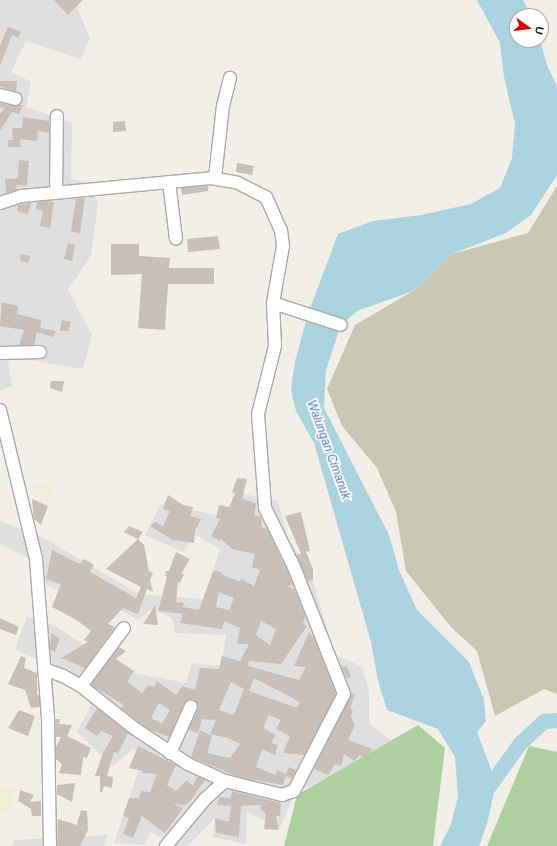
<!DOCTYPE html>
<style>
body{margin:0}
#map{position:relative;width:557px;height:846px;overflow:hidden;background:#f2efe9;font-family:Arial,sans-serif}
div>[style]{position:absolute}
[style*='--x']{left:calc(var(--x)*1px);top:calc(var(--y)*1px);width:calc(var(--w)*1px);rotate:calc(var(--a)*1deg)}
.residential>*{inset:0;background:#e0dfdf}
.construction>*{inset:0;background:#c7c7b4}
.farmland>*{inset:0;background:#eef0d5}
.forest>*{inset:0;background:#add19e}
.water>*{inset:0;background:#aad3df}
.river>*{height:15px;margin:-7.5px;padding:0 7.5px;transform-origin:7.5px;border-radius:7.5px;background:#aad3df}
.building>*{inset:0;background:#c7bfb8}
.roads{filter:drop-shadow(1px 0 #a9a9a9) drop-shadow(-1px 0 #a9a9a9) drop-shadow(0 1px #a9a9a9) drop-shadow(0 -1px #a9a9a9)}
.minor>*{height:12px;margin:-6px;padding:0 6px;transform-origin:6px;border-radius:6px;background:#fff}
span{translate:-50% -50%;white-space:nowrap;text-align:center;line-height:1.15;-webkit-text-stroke:3.5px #fff;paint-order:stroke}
.water-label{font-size:12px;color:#4a7aab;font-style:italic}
.north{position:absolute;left:509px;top:8px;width:40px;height:40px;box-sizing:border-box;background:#fff;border:1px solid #a7a7a7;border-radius:50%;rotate:104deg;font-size:11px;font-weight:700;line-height:16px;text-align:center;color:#222}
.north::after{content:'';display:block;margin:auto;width:14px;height:18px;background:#d40000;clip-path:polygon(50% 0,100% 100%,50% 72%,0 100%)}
</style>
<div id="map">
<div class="residential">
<i style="clip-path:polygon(0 0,74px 0,90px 38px,81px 59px,26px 41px,11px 72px,31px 82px,26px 107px,72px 123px,71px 179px,87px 182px,98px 203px,91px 256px,68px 290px,92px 335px,83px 369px,7px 356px,12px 386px,0 391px)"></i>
<i style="clip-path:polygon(234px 492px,278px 501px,288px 538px,311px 574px,334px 654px,362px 667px,369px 690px,369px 723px,396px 745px,361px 769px,321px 781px,295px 793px,280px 828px,247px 812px,246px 844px,213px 837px,215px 818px,188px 846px,175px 846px,151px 832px,144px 845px,114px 843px,143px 757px,133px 749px,113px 766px,77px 732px,91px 706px,78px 679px,15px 649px,27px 616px,53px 625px,129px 672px,186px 683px,192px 663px,221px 666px,226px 635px,175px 633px,172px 618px,151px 609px,139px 620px,109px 604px,66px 594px,32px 578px,28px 558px,0 544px,0 521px,44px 538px,139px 594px,204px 599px,220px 549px,194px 534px,183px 552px,145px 535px,161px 504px,227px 517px)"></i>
<i style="clip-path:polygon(107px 835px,104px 846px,12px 846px,14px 840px)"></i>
</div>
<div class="construction">
<i style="clip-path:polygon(557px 186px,557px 694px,544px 689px,495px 716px,477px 651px,451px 627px,406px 571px,396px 512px,377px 468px,342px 426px,327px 389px,355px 325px,413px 291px,452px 254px,528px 233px)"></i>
</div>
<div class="farmland">
<i style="clip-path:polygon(29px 482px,54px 487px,49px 503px)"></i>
<i style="clip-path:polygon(0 785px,15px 790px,8px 813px,0 812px)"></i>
</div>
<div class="forest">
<i style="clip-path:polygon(418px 725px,445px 748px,433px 846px,284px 846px,297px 795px)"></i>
<i style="clip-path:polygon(529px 746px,557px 752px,557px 846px,487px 846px)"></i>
</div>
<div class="water">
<i style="clip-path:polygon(477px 0,523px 0,532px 16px,517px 16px,517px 40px,540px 40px,547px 65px,557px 86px,557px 175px,531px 215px,506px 233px,452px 254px,413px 291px,357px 311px,341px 325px,326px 370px,324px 408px,389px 535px,399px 570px,417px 610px,469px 662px,484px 700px,486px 721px,477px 732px,491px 769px,494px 793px,487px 824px,479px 846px,440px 846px,451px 824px,458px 797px,455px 757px,438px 729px,387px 710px,378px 681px,371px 642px,314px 443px,296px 411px,291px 390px,295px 361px,308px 314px,338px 234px,373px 221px,421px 215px,471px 204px,500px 188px,512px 158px,515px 124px,504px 77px,500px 43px)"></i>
</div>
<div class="river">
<i style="--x:481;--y:797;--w:67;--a:-54.2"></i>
<i style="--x:520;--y:743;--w:33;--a:-43"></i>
<i style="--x:544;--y:721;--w:13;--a:-4"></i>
</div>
<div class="building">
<i style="clip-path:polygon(54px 0,83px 0,68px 15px)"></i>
<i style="clip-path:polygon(8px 27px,21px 32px,18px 38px,12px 35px,0 66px,0 46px)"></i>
<i style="clip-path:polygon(0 81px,17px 81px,16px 91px,0 87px)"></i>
<i style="clip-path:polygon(0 103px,15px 106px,23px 105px,19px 114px,12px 112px,0 131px,0 114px,5px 108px,0 107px)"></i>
<i style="clip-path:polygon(23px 117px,49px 121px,49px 133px,38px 131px,37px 141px,20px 139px,21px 147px,8px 147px,8px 140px,13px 140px,12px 128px,22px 128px)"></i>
<i style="clip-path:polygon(125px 121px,126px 131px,113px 132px,113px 122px)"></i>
<i style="clip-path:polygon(19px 160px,29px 161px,27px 186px,16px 185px,17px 190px,6px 193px,5px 179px,18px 178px)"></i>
<i style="clip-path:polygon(237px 163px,254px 166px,252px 175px,236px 172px)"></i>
<i style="clip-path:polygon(208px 186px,208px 191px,182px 195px,181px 188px)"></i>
<i style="clip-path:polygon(85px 198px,80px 233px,71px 232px,76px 199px,73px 199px)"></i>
<i style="clip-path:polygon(47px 201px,54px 202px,50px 228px,40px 226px,43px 211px,36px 209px,37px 202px)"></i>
<i style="clip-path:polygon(31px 203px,28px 214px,17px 211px,18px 205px)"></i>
<i style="clip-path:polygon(218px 236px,220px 249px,188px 252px,187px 239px)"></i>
<i style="clip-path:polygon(68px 243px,75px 245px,72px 261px,64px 259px)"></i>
<i style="clip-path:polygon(111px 244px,139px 244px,139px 256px,170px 258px,169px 268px,214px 268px,214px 284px,168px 284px,165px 330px,138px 328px,142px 274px,111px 275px)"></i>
<i style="clip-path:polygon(21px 254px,30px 256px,28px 263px,20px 261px)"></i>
<i style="clip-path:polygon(2px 302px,18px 306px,17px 314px,41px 320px,40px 328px,56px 331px,53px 337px,37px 332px,34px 345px,19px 345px,24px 330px,0 326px)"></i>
<i style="clip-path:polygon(62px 320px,71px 322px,68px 331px,60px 331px)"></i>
<i style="clip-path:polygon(51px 381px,64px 381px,62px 392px,50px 388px)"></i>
<i style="clip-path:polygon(evenodd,237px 478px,247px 479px,242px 499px,256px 503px,254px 515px,261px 517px,262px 528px,267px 529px,287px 570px,293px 585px,287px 586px,295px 590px,305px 616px,303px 624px,307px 626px,281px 664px,249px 661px,248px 666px,299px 680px,306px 667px,294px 666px,309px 632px,314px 638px,336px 694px,304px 755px,283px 753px,290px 736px,276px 729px,281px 720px,269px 715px,263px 728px,276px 735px,271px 743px,278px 745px,275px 755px,262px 749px,256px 767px,276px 775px,277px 770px,286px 774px,289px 767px,296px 770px,292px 778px,286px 776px,283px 785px,238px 777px,191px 757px,200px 730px,212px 736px,207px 753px,230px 758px,240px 744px,228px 738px,210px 734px,216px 720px,202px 719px,198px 733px,188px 730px,198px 709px,194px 699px,190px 699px,184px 703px,169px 737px,148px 729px,121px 708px,124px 705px,91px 685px,119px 647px,126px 651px,116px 659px,134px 671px,127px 682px,142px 693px,148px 685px,154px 687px,157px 681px,176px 695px,182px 686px,195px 690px,200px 668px,219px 669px,222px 656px,240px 661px,249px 644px,237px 644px,240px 628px,224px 621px,222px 629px,180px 623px,183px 614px,158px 611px,167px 577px,165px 576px,166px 571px,169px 571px,176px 552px,190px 559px,181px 574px,184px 574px,180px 583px,178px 582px,176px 602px,184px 603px,183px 607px,199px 610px,213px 571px,222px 572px,221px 574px,240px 582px,241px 579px,254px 586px,260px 570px,252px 567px,255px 554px,232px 549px,221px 539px,220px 541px,211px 536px,220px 519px,216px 518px,219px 505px,229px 507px,236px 493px,232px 492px,237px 478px,219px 592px,234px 598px,229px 610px,216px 607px,219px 592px,237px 478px,261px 621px,276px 629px,270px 645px,256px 635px,261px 621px,237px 478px,254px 678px,300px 702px,297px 708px,249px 691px,254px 678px,237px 478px,231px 682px,244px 689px,234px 715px,219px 710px,231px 682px,237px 478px,159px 703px,170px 710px,162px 724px,151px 718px,159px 703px)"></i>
<i style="clip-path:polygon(168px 495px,183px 505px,193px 507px,190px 516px,201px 519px,195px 531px,194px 543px,173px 540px,150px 526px,155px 522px,163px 526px,170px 511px,163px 509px)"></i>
<i style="clip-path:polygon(32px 499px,48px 506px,41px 525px,34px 519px)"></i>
<i style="clip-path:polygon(301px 512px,310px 551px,306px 552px,313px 569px,313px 580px,308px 581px,296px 555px,301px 554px,285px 516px)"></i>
<i style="clip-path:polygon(129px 526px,143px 532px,138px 539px,124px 532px)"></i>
<i style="clip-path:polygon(138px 539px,144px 545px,149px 571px,153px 573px,150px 580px,153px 592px,147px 589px,138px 614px,123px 608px,108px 624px,115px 627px,85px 668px,61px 658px,88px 642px,84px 640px,91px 631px,75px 619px,52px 607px,61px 584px,46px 579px,52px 550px,80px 564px,84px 559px,94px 565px,90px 572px,136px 598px,141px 587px,106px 569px)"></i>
<i style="clip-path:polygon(155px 605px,158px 625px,143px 624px,149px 615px)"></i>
<i style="clip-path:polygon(0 618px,19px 627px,16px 635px,0 629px)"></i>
<i style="clip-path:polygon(51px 633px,60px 638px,55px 652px,50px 650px)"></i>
<i style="clip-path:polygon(21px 656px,26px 658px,24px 668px,37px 673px,37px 695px,39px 695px,40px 707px,31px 708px,25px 690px,8px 684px)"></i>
<i style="clip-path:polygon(347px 666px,351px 677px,346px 678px,342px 667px)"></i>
<i style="clip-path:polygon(351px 693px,355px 694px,350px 708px,353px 711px,351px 716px,355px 725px,348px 740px,373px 749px,364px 758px,360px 755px,354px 761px,344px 754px,341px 766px,335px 764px,328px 775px,314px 769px)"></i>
<i style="clip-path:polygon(97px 708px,128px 733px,118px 753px,114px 752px,107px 776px,113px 777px,112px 788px,104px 786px,102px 792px,100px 792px,100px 776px,95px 776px,103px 753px,113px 736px,101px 731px,97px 736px,85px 728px)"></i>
<i style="clip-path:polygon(19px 710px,35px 716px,28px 736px,8px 728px)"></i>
<i style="clip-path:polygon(55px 719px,60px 719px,59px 724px,72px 725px,67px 736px,91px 748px,87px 758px,83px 757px,81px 775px,59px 773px,62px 764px,56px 759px,56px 747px,61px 737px,56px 737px)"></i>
<i style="clip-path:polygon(138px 746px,176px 765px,167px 785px,176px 791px,187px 780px,193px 786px,197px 777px,205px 780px,191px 800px,185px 805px,173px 804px,183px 808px,165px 833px,142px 816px,133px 838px,123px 834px,129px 818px,123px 816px,129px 798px,139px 798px,141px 791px,150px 792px,157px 774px,142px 773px,143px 771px,129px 768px)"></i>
<i style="clip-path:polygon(75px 783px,72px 802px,57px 794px,57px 785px)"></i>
<i style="clip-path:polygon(20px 790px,34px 795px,30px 802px,41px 801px,41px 816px,32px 816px,31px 809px,18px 801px)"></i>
<i style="clip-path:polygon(232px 791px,281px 803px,280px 816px,276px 816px,279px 830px,264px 829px,266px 814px,260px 809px,261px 805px,241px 806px,239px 837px,216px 833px,215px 818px,229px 822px,231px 806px,217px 805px,219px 797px,231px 798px)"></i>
<i style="clip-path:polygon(81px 810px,87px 811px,88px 830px,80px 846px,57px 846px,58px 819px,77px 825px)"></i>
</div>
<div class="roads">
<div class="minor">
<i style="--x:0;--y:95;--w:16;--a:14"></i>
<i style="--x:215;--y:178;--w:72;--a:-83.7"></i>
<i style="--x:223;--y:106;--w:29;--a:-76"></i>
<i style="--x:169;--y:182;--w:57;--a:83"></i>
<i style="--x:56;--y:193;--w:77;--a:-89.3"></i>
<i style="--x:0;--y:203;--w:23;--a:-18"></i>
<i style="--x:22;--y:196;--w:190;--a:-5.4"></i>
<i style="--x:211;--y:178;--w:27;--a:10"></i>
<i style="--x:238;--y:183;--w:31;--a:27"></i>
<i style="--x:266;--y:197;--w:36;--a:66"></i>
<i style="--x:281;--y:230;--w:16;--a:83"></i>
<i style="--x:283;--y:246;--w:58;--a:100"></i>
<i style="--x:273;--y:303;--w:43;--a:87.3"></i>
<i style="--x:275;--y:346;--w:70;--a:104"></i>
<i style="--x:258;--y:414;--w:94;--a:85.7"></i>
<i style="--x:265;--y:508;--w:66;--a:63.8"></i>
<i style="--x:294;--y:567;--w:136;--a:68.5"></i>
<i style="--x:344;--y:694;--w:109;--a:117.3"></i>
<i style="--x:294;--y:791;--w:13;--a:162"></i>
<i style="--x:282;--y:795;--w:59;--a:-166.2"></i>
<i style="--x:225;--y:781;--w:41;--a:-155.3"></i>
<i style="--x:188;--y:764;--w:65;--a:-146.3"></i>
<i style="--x:134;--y:728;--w:68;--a:-141.6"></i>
<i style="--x:81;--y:686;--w:21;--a:-151"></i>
<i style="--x:63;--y:676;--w:20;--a:-160"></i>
<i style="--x:273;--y:303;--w:71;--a:17.9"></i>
<i style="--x:0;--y:353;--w:40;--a:-1.4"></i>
<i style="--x:0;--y:410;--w:153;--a:76.4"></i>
<i style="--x:36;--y:559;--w:161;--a:85.7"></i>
<i style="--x:48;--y:720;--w:126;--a:89.1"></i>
<i style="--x:81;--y:686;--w:72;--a:-53.4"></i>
<i style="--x:170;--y:753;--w:51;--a:-65.9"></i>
<i style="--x:166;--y:846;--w:61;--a:-50.3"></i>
<i style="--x:205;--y:799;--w:27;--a:-42"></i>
</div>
</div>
<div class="water-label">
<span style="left:328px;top:450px;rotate:70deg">Walungan Cimanuk</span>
</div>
<div class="north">U</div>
</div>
